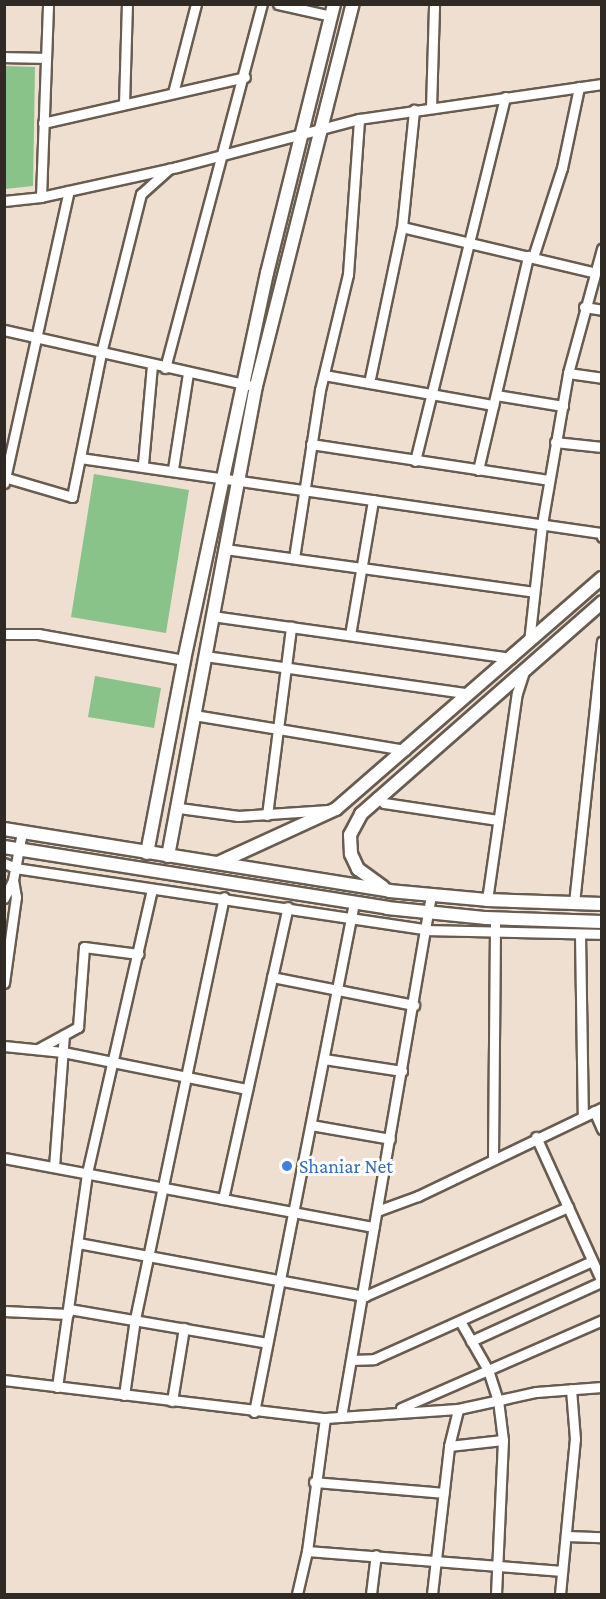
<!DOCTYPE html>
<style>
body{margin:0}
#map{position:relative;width:606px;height:1599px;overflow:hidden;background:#eedfd1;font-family:"Crimson Pro",serif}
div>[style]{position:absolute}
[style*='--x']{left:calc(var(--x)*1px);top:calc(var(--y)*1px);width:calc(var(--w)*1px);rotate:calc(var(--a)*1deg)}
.green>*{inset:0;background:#89c38a}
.roads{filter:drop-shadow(2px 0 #685c50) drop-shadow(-2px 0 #685c50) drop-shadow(0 2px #685c50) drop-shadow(0 -2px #685c50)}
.minor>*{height:9px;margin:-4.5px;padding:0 4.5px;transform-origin:4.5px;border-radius:4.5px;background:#fff}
.major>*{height:12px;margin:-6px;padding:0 6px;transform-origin:6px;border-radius:6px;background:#fff}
.dots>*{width:16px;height:16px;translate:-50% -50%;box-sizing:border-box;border:3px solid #fff;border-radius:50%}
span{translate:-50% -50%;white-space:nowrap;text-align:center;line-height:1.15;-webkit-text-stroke:6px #fff;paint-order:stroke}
.shop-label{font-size:20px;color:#366cbe}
.left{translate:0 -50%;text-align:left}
.frame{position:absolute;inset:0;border:6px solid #302a25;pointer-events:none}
</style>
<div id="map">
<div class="green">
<i style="clip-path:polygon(5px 66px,35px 67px,33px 186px,5px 189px)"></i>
<i style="clip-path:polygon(94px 474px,189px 490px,166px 633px,71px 617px)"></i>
<i style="clip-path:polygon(95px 676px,161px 688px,154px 728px,88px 717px)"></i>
</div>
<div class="roads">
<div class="minor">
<i style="--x:278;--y:4;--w:54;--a:12.8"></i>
<i style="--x:4;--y:57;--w:41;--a:1.4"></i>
<i style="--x:173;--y:93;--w:92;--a:-75.5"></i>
<i style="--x:124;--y:104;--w:100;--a:-88.3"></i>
<i style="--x:431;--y:108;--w:104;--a:-88.3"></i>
<i style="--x:43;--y:123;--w:207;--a:-12.8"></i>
<i style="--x:41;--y:197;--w:193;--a:-87.9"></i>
<i style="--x:4;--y:201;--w:37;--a:-6"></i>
<i style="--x:41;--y:197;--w:139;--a:-12.4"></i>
<i style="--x:177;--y:167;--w:188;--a:-14.8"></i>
<i style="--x:359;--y:119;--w:246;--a:-8.2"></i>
<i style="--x:402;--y:227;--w:196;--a:13.3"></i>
<i style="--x:533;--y:257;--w:94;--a:-72"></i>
<i style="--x:562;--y:168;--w:83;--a:-78.1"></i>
<i style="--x:584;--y:307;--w:18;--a:9"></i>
<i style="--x:4;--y:330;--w:250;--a:12.7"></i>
<i style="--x:165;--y:368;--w:377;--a:-75.1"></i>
<i style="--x:568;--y:373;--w:34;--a:8"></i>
<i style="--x:324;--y:375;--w:172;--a:10.1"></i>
<i style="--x:369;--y:383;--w:159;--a:-78.1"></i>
<i style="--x:402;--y:227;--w:118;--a:-84.1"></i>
<i style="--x:496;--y:395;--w:68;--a:9.3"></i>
<i style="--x:555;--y:442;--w:47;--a:6.1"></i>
<i style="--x:311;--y:444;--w:240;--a:8.6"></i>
<i style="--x:80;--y:458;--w:526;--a:8.19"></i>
<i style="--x:601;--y:533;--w:4;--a:76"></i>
<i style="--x:415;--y:461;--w:375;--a:-76.1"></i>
<i style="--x:143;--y:464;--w:99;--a:-84.8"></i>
<i style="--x:173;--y:469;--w:97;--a:-81.1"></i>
<i style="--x:478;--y:470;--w:220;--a:-76.8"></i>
<i style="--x:4;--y:477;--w:71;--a:16.4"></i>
<i style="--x:72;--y:497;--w:147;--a:-78.6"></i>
<i style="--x:101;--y:353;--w:164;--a:-75.9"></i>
<i style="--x:141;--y:194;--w:38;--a:-42"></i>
<i style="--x:4;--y:483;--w:299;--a:-77.5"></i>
<i style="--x:225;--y:549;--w:312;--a:7.9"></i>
<i style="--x:294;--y:558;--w:170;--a:-81.2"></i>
<i style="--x:320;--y:390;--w:119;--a:-76.4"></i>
<i style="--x:348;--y:274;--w:155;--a:-85.9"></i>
<i style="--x:212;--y:616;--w:302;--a:8"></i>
<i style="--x:4;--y:634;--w:34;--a:0"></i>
<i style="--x:38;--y:634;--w:148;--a:10.1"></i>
<i style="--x:350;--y:635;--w:137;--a:-80.3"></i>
<i style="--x:529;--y:642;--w:119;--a:-83.7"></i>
<i style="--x:542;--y:524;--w:153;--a:-80.2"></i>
<i style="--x:568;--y:373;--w:129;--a:-74.7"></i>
<i style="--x:205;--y:656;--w:264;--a:8.1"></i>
<i style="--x:194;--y:715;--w:214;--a:9.4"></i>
<i style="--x:377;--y:797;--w:9;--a:41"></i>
<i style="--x:384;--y:803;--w:115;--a:8.5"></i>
<i style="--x:179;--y:808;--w:60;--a:7.7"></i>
<i style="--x:238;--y:816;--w:91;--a:-3.8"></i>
<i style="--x:267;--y:815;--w:190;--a:-82.7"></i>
<i style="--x:4;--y:863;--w:12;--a:24"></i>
<i style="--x:15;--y:868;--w:418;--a:8.5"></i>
<i style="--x:428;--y:930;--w:174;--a:1.3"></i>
<i style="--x:4;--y:898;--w:20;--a:-63"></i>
<i style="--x:13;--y:880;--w:49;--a:-79.4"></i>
<i style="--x:487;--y:900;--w:209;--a:-81.8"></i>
<i style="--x:517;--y:693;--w:23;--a:-72"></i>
<i style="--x:574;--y:903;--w:263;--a:-83.9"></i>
<i style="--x:580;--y:934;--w:182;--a:89.1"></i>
<i style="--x:272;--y:977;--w:145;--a:11.2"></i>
<i style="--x:4;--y:983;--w:87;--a:-82.1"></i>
<i style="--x:16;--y:897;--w:17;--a:-100"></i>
<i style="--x:4;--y:1046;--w:59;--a:5.8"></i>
<i style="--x:63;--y:1052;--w:188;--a:11.4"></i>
<i style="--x:38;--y:1049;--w:46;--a:-28.8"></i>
<i style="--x:78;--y:1027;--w:80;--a:-85.7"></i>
<i style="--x:84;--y:947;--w:55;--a:7.3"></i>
<i style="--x:324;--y:1059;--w:79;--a:8.7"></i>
<i style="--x:594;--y:1111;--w:20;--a:66"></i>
<i style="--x:311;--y:1125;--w:80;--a:10"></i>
<i style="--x:536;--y:1137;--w:159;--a:65.5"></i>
<i style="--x:493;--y:1157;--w:238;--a:-89.5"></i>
<i style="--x:4;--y:1158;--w:376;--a:10.6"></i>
<i style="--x:54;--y:1167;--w:132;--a:-85.7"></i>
<i style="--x:223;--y:1199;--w:299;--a:-77.5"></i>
<i style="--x:377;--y:1211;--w:44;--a:-20.1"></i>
<i style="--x:418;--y:1196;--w:204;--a:-25.6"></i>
<i style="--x:78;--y:1243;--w:292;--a:10.5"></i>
<i style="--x:365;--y:1296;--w:222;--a:-23.7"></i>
<i style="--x:69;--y:1309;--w:201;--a:9.7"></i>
<i style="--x:4;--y:1311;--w:64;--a:2.7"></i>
<i style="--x:460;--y:1321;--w:56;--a:60.3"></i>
<i style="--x:488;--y:1370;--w:32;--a:72"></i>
<i style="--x:498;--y:1400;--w:40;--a:82.9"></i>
<i style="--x:503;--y:1440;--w:154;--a:92.6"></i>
<i style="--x:471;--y:1341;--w:141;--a:-24.4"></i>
<i style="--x:351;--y:1360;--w:23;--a:-2"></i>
<i style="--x:374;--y:1359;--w:237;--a:-24.2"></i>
<i style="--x:4;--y:1380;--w:323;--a:6.8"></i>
<i style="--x:325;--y:1418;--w:133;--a:-3.9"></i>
<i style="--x:458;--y:1409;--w:80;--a:-12.3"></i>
<i style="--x:536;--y:1392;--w:66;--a:-4.3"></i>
<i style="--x:57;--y:1387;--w:216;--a:-82"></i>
<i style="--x:87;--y:1173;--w:291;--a:-77.1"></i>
<i style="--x:124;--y:1395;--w:77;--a:-81.8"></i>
<i style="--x:135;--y:1319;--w:431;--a:-78.1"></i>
<i style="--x:172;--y:1401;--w:74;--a:-80.7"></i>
<i style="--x:401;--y:1408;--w:219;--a:-23.6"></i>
<i style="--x:254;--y:1412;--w:519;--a:-78.89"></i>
<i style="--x:341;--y:1417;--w:530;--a:-80.22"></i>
<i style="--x:449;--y:1446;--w:54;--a:-6.3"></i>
<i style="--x:314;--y:1482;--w:130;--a:4.8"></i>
<i style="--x:566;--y:1536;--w:36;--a:2"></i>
<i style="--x:307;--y:1551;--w:256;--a:4.5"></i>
<i style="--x:297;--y:1594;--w:44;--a:-76.9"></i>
<i style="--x:307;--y:1551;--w:134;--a:-82.3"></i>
<i style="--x:371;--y:1594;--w:39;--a:-83"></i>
<i style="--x:432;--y:1594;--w:149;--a:-83.4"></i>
<i style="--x:449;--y:1446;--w:38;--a:-76"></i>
<i style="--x:560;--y:1594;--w:156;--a:-84.5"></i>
<i style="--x:575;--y:1439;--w:50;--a:-94.6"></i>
</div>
<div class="major">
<i style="--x:4;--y:829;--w:390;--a:9.1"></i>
<i style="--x:389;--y:891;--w:98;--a:5.2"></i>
<i style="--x:487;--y:900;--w:115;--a:2"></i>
<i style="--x:4;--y:847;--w:388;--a:9"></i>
<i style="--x:387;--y:908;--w:100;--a:5.8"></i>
<i style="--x:486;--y:918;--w:116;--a:2"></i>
<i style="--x:147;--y:853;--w:197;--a:-79.1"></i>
<i style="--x:184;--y:660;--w:396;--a:-77.9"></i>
<i style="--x:267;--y:273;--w:277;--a:-76"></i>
<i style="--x:168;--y:856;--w:478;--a:-79.4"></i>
<i style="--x:256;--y:386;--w:394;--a:-75.8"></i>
<i style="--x:218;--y:863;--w:130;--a:-24.6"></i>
<i style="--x:336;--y:809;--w:352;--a:-41"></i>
<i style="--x:383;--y:887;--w:31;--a:-144"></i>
<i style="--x:358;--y:869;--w:17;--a:-115"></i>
<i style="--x:351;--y:854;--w:19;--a:-93"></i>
<i style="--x:350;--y:835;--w:24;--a:-62"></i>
<i style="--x:361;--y:814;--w:321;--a:-41.3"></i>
</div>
</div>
<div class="dots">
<i style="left:287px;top:1166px;background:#3f7fe0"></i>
</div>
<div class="shop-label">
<span class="left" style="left:299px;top:1166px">Shaniar Net</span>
</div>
<div class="frame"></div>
</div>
